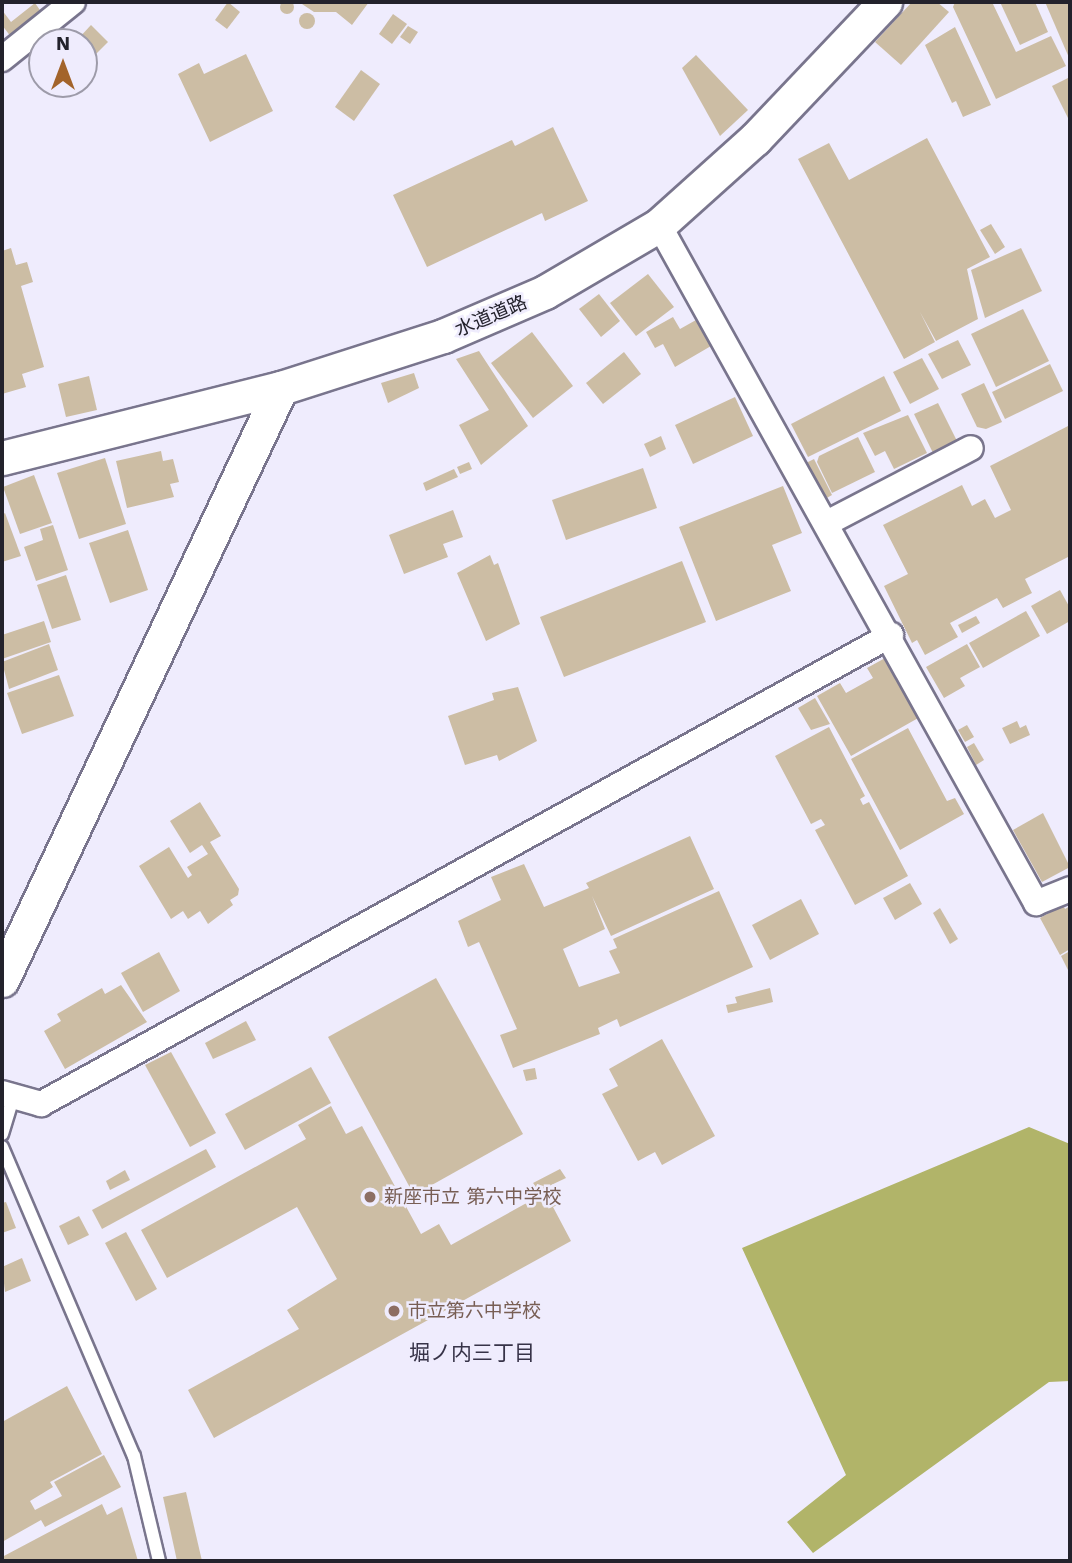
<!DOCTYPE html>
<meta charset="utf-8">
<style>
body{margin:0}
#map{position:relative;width:1072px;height:1563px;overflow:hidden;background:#efecfd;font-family:"Work Sans","Noto Sans JP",sans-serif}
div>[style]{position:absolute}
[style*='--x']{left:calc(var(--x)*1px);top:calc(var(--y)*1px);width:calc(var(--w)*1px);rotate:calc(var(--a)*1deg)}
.forest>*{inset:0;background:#b1b469}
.building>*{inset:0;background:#ccbda4}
.round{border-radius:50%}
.roads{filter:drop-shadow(2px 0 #79758d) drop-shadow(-2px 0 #79758d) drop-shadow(0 2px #79758d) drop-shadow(0 -2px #79758d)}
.lane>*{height:12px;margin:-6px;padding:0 6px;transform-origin:6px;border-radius:6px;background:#fff}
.street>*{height:24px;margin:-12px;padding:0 12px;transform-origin:12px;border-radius:12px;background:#fff}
.secondary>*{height:33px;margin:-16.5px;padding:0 16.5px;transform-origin:16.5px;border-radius:16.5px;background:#fff}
.dots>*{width:19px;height:19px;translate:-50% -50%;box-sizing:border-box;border:4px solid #efecfd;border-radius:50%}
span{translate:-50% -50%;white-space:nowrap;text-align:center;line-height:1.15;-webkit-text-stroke:5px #efecfd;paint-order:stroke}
.street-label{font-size:19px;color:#23222c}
.education-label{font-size:19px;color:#785e54}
.left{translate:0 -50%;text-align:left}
.neighbourhood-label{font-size:21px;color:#373348}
.frame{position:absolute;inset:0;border:4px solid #23222c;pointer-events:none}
.north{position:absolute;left:28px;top:28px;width:70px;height:70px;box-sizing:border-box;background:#efecfd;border:2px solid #9d9ba9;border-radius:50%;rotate:0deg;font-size:19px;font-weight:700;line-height:28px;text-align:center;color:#23222c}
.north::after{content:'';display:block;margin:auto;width:24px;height:32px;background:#a3642b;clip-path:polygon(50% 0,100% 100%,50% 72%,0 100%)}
</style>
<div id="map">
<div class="forest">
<i style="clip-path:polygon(1029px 1127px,1070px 1144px,1070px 1381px,1049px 1382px,813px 1553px,787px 1522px,846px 1475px,742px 1248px)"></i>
</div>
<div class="building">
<i class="round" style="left:280px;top:0;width:14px;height:14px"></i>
<i style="clip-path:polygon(228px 2px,240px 12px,227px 29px,215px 20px)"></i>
<i style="clip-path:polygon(299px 2px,369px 2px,352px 25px,336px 12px,314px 12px)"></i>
<i style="clip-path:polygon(912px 2px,937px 2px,949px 12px,901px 65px,875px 42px)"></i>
<i style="clip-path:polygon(955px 2px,992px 2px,1016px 52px,1051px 36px,1066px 66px,996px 99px,953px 7px)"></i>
<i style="clip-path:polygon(1000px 2px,1035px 2px,1048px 32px,1020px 45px)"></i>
<i style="clip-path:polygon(1045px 2px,1070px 2px,1070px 60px)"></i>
<i style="clip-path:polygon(35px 3px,42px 13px,11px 37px,2px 25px,2px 10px,11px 22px)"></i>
<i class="round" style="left:299px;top:13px;width:16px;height:16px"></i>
<i style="clip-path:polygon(393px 14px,407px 24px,392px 44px,379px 34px)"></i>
<i style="clip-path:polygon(91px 25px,108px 42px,95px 55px,78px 39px)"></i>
<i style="clip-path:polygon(408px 26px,418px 32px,410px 44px,400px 37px)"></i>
<i style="clip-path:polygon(955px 27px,991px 105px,963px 117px,956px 101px,952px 103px,925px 45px)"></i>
<i style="clip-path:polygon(246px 54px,273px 111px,210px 142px,178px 74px,199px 63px,204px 74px)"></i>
<i style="clip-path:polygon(696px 55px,748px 110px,720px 136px,682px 68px)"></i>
<i style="clip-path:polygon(361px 70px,380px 84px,354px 121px,335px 107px)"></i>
<i style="clip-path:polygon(1070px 77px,1070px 122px,1052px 86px)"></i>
<i style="clip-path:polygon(553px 127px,588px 201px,545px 221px,542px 213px,427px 267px,393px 195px,512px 140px,515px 146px)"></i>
<i style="clip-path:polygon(927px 138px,990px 257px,967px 269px,978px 319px,936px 341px,920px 312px,935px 342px,904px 359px,798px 159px,829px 143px,849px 180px)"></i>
<i style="clip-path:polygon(991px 224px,1005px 247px,995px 254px,980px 230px)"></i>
<i style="clip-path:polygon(11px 248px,16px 265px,27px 262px,33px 282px,21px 286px,44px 367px,22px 374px,26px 387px,2px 394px,2px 251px)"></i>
<i style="clip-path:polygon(1021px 248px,1042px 291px,985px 318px,971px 270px)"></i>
<i style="clip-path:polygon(648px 274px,674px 307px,636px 336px,610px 303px)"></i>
<i style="clip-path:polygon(599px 294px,620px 321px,601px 337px,579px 309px)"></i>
<i style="clip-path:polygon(1023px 309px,1049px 361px,996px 387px,971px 334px)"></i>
<i style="clip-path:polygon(673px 317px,680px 329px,696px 320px,711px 346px,675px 367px,663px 344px,655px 348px,646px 332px)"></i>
<i style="clip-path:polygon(532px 332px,573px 386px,533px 418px,491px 363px)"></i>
<i style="clip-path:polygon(958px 340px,971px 365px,942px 379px,928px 354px)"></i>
<i style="clip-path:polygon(479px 351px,528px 426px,481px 465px,459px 425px,489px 410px,456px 359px)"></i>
<i style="clip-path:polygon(624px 352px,641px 374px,603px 404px,586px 383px)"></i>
<i style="clip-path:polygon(922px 358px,939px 389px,910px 404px,893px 372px)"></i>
<i style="clip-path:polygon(1050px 364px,1063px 391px,1005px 419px,992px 392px)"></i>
<i style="clip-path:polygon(414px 373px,419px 388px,388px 403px,381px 383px)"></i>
<i style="clip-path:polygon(89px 376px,97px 410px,66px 417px,58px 384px)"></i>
<i style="clip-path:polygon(884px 376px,901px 411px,808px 457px,791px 424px)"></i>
<i style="clip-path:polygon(984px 383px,1002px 422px,986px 429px,977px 427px,961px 394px)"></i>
<i style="clip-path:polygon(735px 397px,753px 436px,693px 464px,675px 425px)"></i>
<i style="clip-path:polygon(938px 403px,957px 441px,933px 453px,914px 414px)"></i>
<i style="clip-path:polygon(908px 415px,927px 453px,894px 469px,885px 451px,875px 456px,863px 433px)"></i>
<i style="clip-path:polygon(1070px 425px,1070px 556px,1025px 579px,1032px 593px,1003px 608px,997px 598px,950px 623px,958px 637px,925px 655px,917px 640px,912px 643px,884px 586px,908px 574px,883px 525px,962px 485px,972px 506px,985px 499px,995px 518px,1011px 510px,990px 466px)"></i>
<i style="clip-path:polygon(661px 436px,666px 449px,650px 457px,644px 444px)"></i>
<i style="clip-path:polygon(858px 437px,875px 472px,832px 493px,817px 462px,819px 456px)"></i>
<i style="clip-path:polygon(161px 451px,163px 461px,173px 459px,179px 482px,170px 484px,174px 497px,127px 508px,116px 461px)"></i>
<i style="clip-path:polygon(105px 458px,126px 524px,79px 539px,57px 473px)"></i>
<i style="clip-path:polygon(814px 459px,832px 495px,825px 499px,806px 463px)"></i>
<i style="clip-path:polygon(469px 462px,472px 469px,460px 474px,457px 467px)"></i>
<i style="clip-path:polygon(643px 468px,657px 508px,566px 540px,552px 500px)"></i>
<i style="clip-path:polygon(454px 469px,458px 477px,426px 491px,423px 483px)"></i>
<i style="clip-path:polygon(34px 475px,52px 523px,20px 534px,3px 487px)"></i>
<i style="clip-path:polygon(783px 486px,802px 533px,772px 545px,791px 591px,716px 621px,679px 527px)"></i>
<i style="clip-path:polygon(453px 510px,463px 537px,443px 544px,448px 557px,404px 574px,389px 535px)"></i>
<i style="clip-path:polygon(5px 513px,21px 556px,2px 562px,2px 515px)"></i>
<i style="clip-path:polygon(53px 525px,68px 570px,36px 581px,24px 547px,43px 540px,40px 529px)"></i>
<i style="clip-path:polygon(128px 530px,148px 590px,110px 603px,89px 543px)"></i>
<i style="clip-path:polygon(490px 555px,494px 565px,498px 563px,520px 624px,486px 641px,457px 573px)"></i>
<i style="clip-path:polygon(682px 561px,706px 622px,564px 677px,540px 617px)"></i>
<i style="clip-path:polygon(66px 575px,81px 620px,52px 629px,37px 585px)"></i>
<i style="clip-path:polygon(1060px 590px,1070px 608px,1070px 621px,1047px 634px,1031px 606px)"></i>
<i style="clip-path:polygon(1026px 611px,1040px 636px,983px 668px,969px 643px)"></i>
<i style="clip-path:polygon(976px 616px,980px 623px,962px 633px,958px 625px)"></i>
<i style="clip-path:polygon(44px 621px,51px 642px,2px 659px,2px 635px)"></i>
<i style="clip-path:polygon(49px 644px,58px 670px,9px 689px,2px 662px)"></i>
<i style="clip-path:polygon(967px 644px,980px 667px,960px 678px,965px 686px,944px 698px,926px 667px)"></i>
<i style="clip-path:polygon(887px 657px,920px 717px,851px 756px,817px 696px,840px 683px,846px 693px,873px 678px,867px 668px)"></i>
<i style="clip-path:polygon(59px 675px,74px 716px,22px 734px,7px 693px)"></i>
<i style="clip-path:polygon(518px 687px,537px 741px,499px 761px,497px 755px,465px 765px,448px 716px,494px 700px,492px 693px)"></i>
<i style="clip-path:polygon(815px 698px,830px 724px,811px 730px,798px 708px)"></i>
<i style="clip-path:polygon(1017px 721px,1020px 728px,1026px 725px,1030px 735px,1010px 744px,1002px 728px)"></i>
<i style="clip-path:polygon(967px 725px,974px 737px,965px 742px,958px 730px)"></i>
<i style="clip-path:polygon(829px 727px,865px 796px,860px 799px,863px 805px,869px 802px,908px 876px,855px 905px,815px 830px,825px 825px,821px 819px,811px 824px,775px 756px)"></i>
<i style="clip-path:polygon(908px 728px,947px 801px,955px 798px,964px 814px,900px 850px,851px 759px)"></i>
<i style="clip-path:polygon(974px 743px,984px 760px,976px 765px,967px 747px)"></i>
<i style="clip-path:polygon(200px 802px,221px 836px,210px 842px,239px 889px,238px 895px,230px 900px,233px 905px,208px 924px,200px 911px,188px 919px,183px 911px,171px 919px,139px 866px,169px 847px,188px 878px,192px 875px,187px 867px,208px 854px,202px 845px,190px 853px,170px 821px)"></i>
<i style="clip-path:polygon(1043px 813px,1070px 867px,1042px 882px,1013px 830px)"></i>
<i style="clip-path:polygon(690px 836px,714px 889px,611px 936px,592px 896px,605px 929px,563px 949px,579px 987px,620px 973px,609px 951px,617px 948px,613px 939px,719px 891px,753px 967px,620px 1027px,617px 1019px,598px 1028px,600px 1034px,513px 1068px,500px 1035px,517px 1029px,479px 942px,468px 947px,458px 921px,501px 900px,491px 877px,524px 864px,544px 907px,589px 888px,586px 883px)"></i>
<i style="clip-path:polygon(910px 883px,922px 904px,895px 920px,883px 898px)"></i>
<i style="clip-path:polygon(801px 899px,819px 934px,770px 960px,752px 925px)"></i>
<i style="clip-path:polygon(1063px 905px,1065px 909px,1070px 906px,1070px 949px,1060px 955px,1040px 918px)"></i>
<i style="clip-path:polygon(940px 908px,958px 939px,950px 944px,933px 913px)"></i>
<i style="clip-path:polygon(1070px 951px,1070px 974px,1061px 956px)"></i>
<i style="clip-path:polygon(159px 952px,180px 991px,143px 1012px,121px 973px)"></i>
<i style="clip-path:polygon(436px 978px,523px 1134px,414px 1195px,328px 1037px)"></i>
<i style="clip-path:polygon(121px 985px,147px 1022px,65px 1069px,44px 1031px,61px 1021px,57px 1014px,102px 988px,105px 994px)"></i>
<i style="clip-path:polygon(770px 988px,773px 1002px,728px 1013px,726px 1005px,737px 1003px,735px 997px)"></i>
<i style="clip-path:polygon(246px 1021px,256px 1040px,213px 1059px,205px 1043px)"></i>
<i style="clip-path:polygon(662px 1039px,715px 1136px,662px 1165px,655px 1152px,638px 1161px,602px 1094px,618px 1086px,609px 1069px)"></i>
<i style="clip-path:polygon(171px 1052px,216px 1133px,190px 1147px,145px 1065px)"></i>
<i style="clip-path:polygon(311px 1067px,331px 1103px,245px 1150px,225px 1114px)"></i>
<i style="clip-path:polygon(535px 1068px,537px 1079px,526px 1081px,523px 1070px)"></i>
<i style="clip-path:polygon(331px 1106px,346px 1134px,362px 1126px,421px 1234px,439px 1224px,451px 1245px,541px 1195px,533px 1183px,560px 1169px,566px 1178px,549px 1186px,558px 1205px,553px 1207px,571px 1241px,214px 1438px,188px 1390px,299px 1329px,287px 1310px,337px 1279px,297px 1207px,167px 1278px,141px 1230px,306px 1139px,298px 1125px)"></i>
<i style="clip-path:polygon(206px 1149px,216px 1167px,102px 1229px,92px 1210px)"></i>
<i style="clip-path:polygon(125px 1170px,130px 1180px,110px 1190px,106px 1181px)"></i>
<i style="clip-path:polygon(6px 1202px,16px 1228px,2px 1233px,2px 1203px)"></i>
<i style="clip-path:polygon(79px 1216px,89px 1235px,68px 1245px,59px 1226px)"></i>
<i style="clip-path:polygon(126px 1232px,157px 1289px,136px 1301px,105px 1243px)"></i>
<i style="clip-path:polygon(22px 1258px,31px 1281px,5px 1292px,2px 1267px)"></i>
<i style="clip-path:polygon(67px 1386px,102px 1454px,50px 1482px,53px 1487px,30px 1501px,35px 1510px,62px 1496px,54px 1482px,104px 1455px,121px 1487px,45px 1527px,41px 1520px,2px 1542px,2px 1422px)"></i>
<i style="clip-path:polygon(186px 1492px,202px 1561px,177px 1561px,163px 1497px)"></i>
<i style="clip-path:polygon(102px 1504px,107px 1515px,122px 1507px,138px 1561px,2px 1561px,2px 1557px)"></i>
</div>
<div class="roads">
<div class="lane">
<i style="--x:2;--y:1134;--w:37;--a:-73"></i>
<i style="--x:2;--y:1147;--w:336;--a:66.9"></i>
<i style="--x:134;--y:1456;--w:108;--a:76.6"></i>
</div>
<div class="street">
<i style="--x:2;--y:59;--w:91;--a:-38.8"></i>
<i style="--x:659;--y:225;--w:776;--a:60.92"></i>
<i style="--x:1036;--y:903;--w:37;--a:-22"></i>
<i style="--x:827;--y:523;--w:162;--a:-27.5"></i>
<i style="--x:2;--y:1093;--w:41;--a:15.8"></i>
<i style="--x:41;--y:1104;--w:971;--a:-28.89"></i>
</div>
<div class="secondary">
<i style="--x:2;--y:458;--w:288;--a:-14.1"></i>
<i style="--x:281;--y:388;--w:170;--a:-17.8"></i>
<i style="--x:443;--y:336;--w:111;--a:-23.3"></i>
<i style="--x:545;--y:292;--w:132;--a:-30.4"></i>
<i style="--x:659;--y:225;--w:129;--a:-41.9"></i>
<i style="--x:755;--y:139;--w:189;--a:-46.5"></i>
<i style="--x:2;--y:980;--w:654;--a:-64.77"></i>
</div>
</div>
<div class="dots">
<i style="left:370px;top:1197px;background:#8d6e63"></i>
<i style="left:394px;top:1311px;background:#8d6e63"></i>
</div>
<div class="street-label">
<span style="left:491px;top:316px;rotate:-23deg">水道道路</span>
</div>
<div class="education-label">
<span class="left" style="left:384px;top:1197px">新座市立 第六中学校</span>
<span class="left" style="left:408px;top:1311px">市立第六中学校</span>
</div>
<div class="neighbourhood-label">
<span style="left:472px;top:1353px">堀ノ内三丁目</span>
</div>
<div class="frame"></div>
<div class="north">N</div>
</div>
